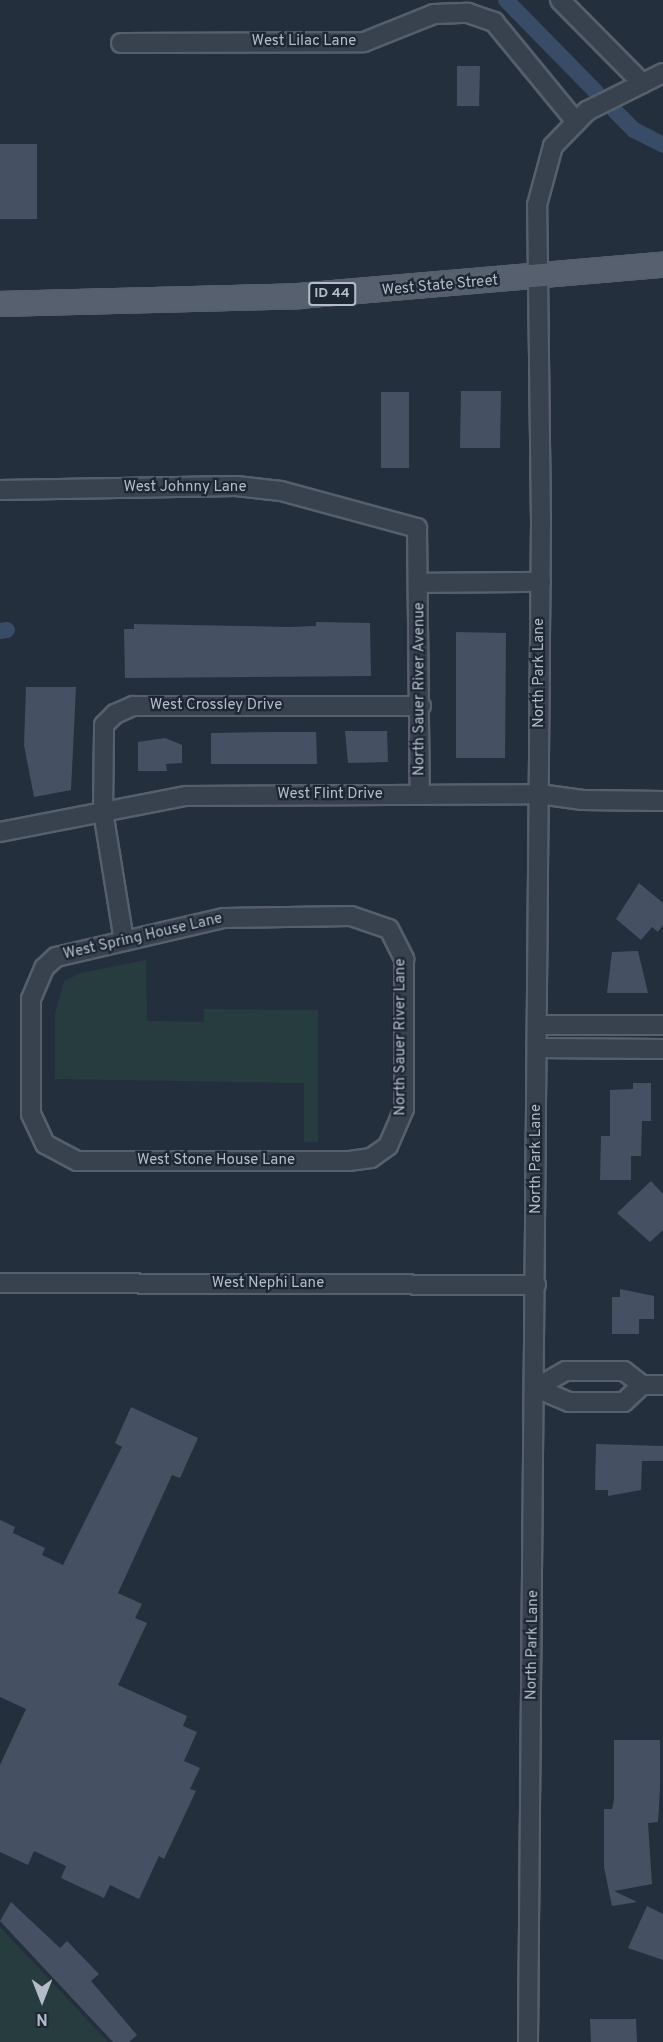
<!DOCTYPE html>
<style>
body{margin:0}
#map{position:relative;width:663px;height:2042px;overflow:hidden;background:#242f3e;font-family:Overpass,sans-serif}
div>[style]{position:absolute}
[style*='--x']{left:calc(var(--x)*1px);top:calc(var(--y)*1px);width:calc(var(--w)*1px);rotate:calc(var(--a)*1deg)}
.green>*{inset:0;background:#263c3f}
.canal>*{height:16px;margin:-8px;padding:0 8px;transform-origin:8px;border-radius:8px;background:#394c67}
.building>*{inset:0;background:#455162}
.roads{filter:drop-shadow(2px 0 #565f6c) drop-shadow(-2px 0 #565f6c) drop-shadow(0 2px #565f6c) drop-shadow(0 -2px #565f6c)}
.minor>*{height:18px;margin:-9px;padding:0 9px;transform-origin:9px;border-radius:9px;background:#38414e}
.major>*{height:22px;margin:-11px;padding:0 11px;transform-origin:11px;border-radius:11px;background:#56606e}
span{translate:-50% -50%;white-space:nowrap;text-align:center;line-height:1.15;-webkit-text-stroke:4.5px #1d2633;paint-order:stroke}
.shield-label span{padding:2px 4px;background:#1d2633;border:2px solid;border-radius:4px;-webkit-text-stroke-width:0}
.shield-label{font-size:14px;color:#b4bcc9;font-weight:700}
.street-label{font-size:15px;color:#b4bcc9}
.north{position:absolute;left:12px;top:1970px;width:60px;height:60px;-webkit-text-stroke:4px #1d2633;paint-order:stroke;rotate:180deg;font-size:16px;font-weight:700;line-height:24px;text-align:center;color:#b4bcc9}
.north::after{content:'';display:block;margin:auto;width:21px;height:27px;background:#b4bcc9;clip-path:polygon(50% 0,100% 100%,50% 72%,0 100%)}
</style>
<div id="map">
<div class="green">
<i style="clip-path:polygon(146px 960px,147px 1021px,204px 1022px,204px 1009px,318px 1010px,318px 1142px,304px 1142px,304px 1083px,55px 1079px,55px 1014px,64px 981px,81px 973px)"></i>
<i style="clip-path:polygon(0 1927px,108px 2042px,0 2042px)"></i>
</div>
<div class="canal">
<i style="--x:506;--y:0;--w:129;--a:45.6"></i>
<i style="--x:615;--y:111;--w:27;--a:45"></i>
<i style="--x:634;--y:130;--w:33;--a:27"></i>
<i style="--x:0;--y:631;--w:7;--a:-8"></i>
</div>
<div class="building">
<i style="clip-path:polygon(457px 66px,480px 66px,479px 106px,457px 106px)"></i>
<i style="clip-path:polygon(0 144px,37px 144px,37px 219px,0 219px)"></i>
<i style="clip-path:polygon(461px 391px,501px 391px,500px 448px,460px 448px)"></i>
<i style="clip-path:polygon(381px 392px,409px 392px,409px 468px,381px 468px)"></i>
<i style="clip-path:polygon(316px 622px,370px 623px,371px 676px,125px 678px,124px 629px,134px 629px,134px 624px,289px 627px,316px 626px)"></i>
<i style="clip-path:polygon(456px 632px,506px 633px,505px 758px,456px 758px)"></i>
<i style="clip-path:polygon(26px 687px,76px 687px,71px 790px,34px 797px,24px 745px)"></i>
<i style="clip-path:polygon(345px 731px,387px 731px,388px 762px,348px 763px)"></i>
<i style="clip-path:polygon(273px 732px,316px 732px,317px 764px,211px 764px,211px 733px)"></i>
<i style="clip-path:polygon(165px 738px,182px 745px,182px 763px,166px 764px,167px 771px,138px 771px,138px 742px)"></i>
<i style="clip-path:polygon(639px 883px,663px 903px,663px 925px,658px 932px,652px 927px,641px 940px,616px 919px)"></i>
<i style="clip-path:polygon(638px 951px,648px 993px,607px 993px,612px 952px)"></i>
<i style="clip-path:polygon(633px 1083px,651px 1083px,651px 1121px,642px 1121px,641px 1156px,631px 1156px,631px 1180px,600px 1180px,601px 1136px,610px 1136px,610px 1090px,633px 1089px)"></i>
<i style="clip-path:polygon(651px 1181px,663px 1194px,663px 1230px,650px 1242px,617px 1213px)"></i>
<i style="clip-path:polygon(620px 1289px,654px 1296px,654px 1319px,639px 1319px,639px 1334px,612px 1334px,612px 1297px,620px 1297px)"></i>
<i style="clip-path:polygon(131px 1407px,198px 1438px,180px 1478px,172px 1475px,118px 1593px,142px 1604px,135px 1618px,147px 1623px,118px 1685px,187px 1716px,183px 1726px,197px 1732px,184px 1761px,200px 1768px,190px 1789px,196px 1791px,164px 1859px,159px 1856px,139px 1899px,110px 1885px,104px 1898px,61px 1878px,66px 1866px,34px 1851px,28px 1865px,0 1852px,0 1765px,26px 1709px,0 1697px,0 1520px,15px 1527px,13px 1533px,45px 1548px,42px 1555px,63px 1565px,122px 1447px,115px 1443px)"></i>
<i style="clip-path:polygon(596px 1444px,663px 1446px,663px 1461px,642px 1461px,641px 1490px,608px 1496px,608px 1490px,595px 1490px)"></i>
<i style="clip-path:polygon(614px 1740px,660px 1740px,660px 1789px,658px 1822px,648px 1823px,652px 1884px,614px 1891px,637px 1902px,612px 1906px,604px 1867px,604px 1809px,612px 1809px,614px 1800px)"></i>
<i style="clip-path:polygon(11px 1902px,60px 1948px,67px 1941px,99px 1974px,91px 1981px,137px 2035px,129px 2042px,113px 2042px,0 1921px)"></i>
<i style="clip-path:polygon(647px 1906px,663px 1914px,663px 1960px,628px 1948px)"></i>
<i style="clip-path:polygon(590px 2019px,636px 2019px,637px 2042px,591px 2042px)"></i>
</div>
<div class="roads">
<div class="minor">
<i style="--x:560;--y:0;--w:117;--a:45.3"></i>
<i style="--x:121;--y:43;--w:243;--a:-0.2"></i>
<i style="--x:364;--y:42;--w:75;--a:-21.8"></i>
<i style="--x:434;--y:14;--w:34;--a:-2"></i>
<i style="--x:468;--y:13;--w:28;--a:19"></i>
<i style="--x:494;--y:22;--w:129;--a:50.6"></i>
<i style="--x:0;--y:490;--w:236;--a:-1"></i>
<i style="--x:236;--y:486;--w:45;--a:6.3"></i>
<i style="--x:281;--y:491;--w:141;--a:15.2"></i>
<i style="--x:417;--y:528;--w:266;--a:89.4"></i>
<i style="--x:420;--y:583;--w:121;--a:-0.5"></i>
<i style="--x:0;--y:832;--w:189;--a:-11"></i>
<i style="--x:186;--y:796;--w:353;--a:-0.3"></i>
<i style="--x:539;--y:794;--w:44;--a:7.8"></i>
<i style="--x:583;--y:800;--w:80;--a:0.7"></i>
<i style="--x:351;--y:916;--w:40;--a:18.9"></i>
<i style="--x:389;--y:929;--w:34;--a:63"></i>
<i style="--x:404;--y:959;--w:150;--a:90"></i>
<i style="--x:404;--y:1109;--w:40;--a:113.4"></i>
<i style="--x:388;--y:1146;--w:21;--a:145"></i>
<i style="--x:371;--y:1158;--w:21;--a:172"></i>
<i style="--x:350;--y:1161;--w:273;--a:180"></i>
<i style="--x:77;--y:1161;--w:36;--a:-152"></i>
<i style="--x:45;--y:1144;--w:33;--a:-115"></i>
<i style="--x:31;--y:1114;--w:115;--a:-90"></i>
<i style="--x:31;--y:999;--w:34;--a:-67"></i>
<i style="--x:44;--y:968;--w:16;--a:-43"></i>
<i style="--x:56;--y:957;--w:172;--a:-13.1"></i>
<i style="--x:224;--y:918;--w:127;--a:-0.9"></i>
<i style="--x:124;--y:941;--w:131;--a:-99.2"></i>
<i style="--x:103;--y:812;--w:87;--a:-89.3"></i>
<i style="--x:104;--y:725;--w:16;--a:-45"></i>
<i style="--x:115;--y:714;--w:20;--a:-24"></i>
<i style="--x:133;--y:706;--w:288;--a:0"></i>
<i style="--x:538;--y:1025;--w:125;--a:0"></i>
<i style="--x:537;--y:1048;--w:126;--a:0.5"></i>
<i style="--x:0;--y:1283;--w:536;--a:0.21"></i>
<i style="--x:642;--y:1385;--w:25;--a:137"></i>
<i style="--x:624;--y:1402;--w:55;--a:180"></i>
<i style="--x:569;--y:1402;--w:36;--a:-157"></i>
<i style="--x:536;--y:1388;--w:34;--a:-30"></i>
<i style="--x:566;--y:1371;--w:58;--a:0"></i>
<i style="--x:624;--y:1371;--w:23;--a:38"></i>
<i style="--x:642;--y:1385;--w:21;--a:0"></i>
<i style="--x:528;--y:2042;--w:1520;--a:-89.51"></i>
<i style="--x:541;--y:522;--w:317;--a:-90.7"></i>
<i style="--x:537;--y:205;--w:61;--a:-74.8"></i>
<i style="--x:553;--y:146;--w:49;--a:-45.8"></i>
<i style="--x:587;--y:111;--w:85;--a:-26.6"></i>
</div>
<div class="major">
<i style="--x:0;--y:304;--w:298;--a:-1.5"></i>
<i style="--x:298;--y:296;--w:366;--a:-4.9"></i>
</div>
</div>
<div class="shield-label">
<span style="left:332px;top:294px">ID 44</span>
</div>
<div class="street-label">
<span style="left:304px;top:42px">West Lilac Lane</span>
<span style="left:440px;top:286px;rotate:-5deg">West State Street</span>
<span style="left:185px;top:488px">West Johnny Lane</span>
<span style="left:540px;top:673px;rotate:-90deg">North Park Lane</span>
<span style="left:420px;top:689px;rotate:-90deg">North Sauer River Avenue</span>
<span style="left:216px;top:706px">West Crossley Drive</span>
<span style="left:330px;top:795px">West Flint Drive</span>
<span style="left:143px;top:937px;rotate:-13deg">West Spring House Lane</span>
<span style="left:401px;top:1037px;rotate:-90deg">North Sauer River Lane</span>
<span style="left:537px;top:1159px;rotate:-90deg">North Park Lane</span>
<span style="left:216px;top:1161px">West Stone House Lane</span>
<span style="left:268px;top:1284px">West Nephi Lane</span>
<span style="left:533px;top:1645px;rotate:-89deg">North Park Lane</span>
</div>
<div class="north">N</div>
</div>
